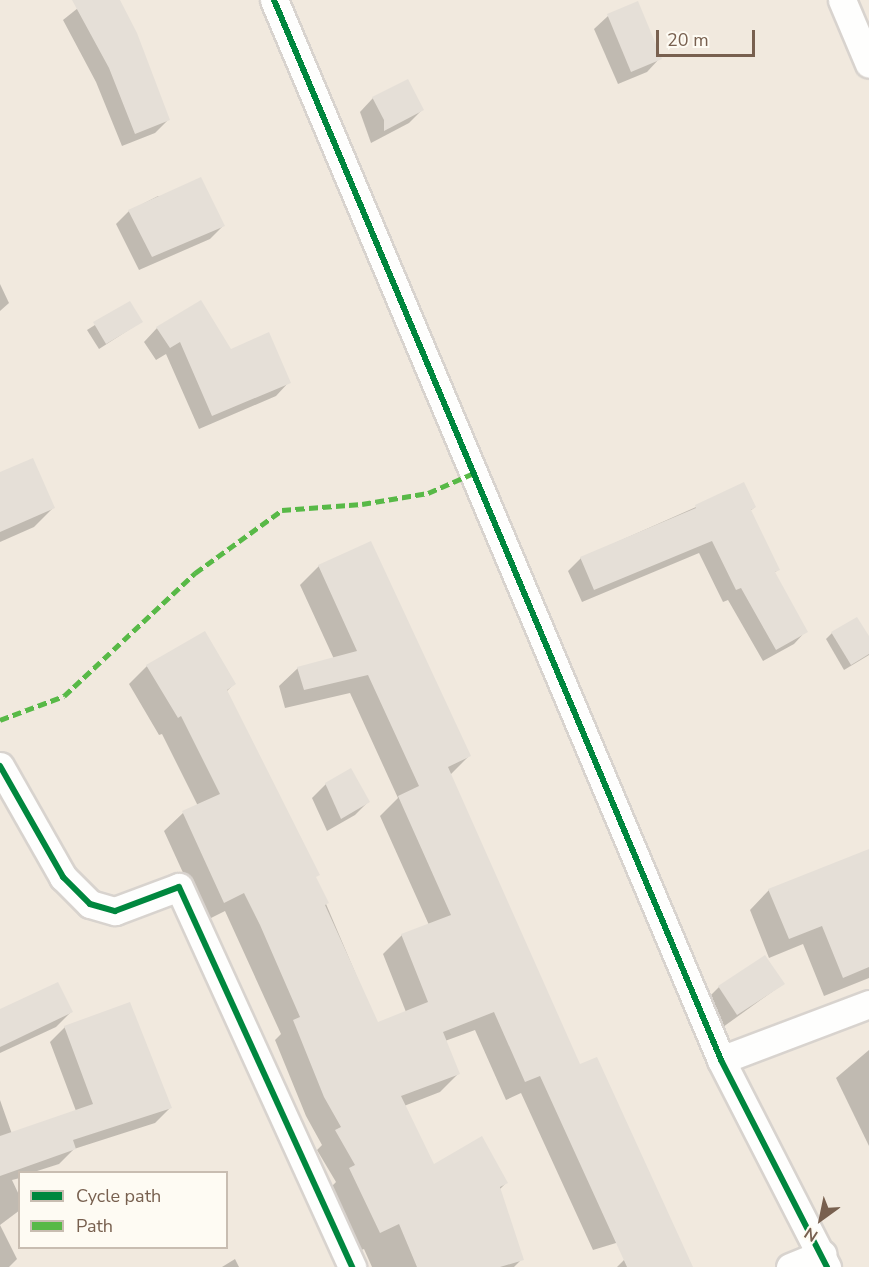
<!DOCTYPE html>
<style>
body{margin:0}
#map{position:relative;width:869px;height:1267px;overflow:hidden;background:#f8f6f0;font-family:"Nunito Sans",sans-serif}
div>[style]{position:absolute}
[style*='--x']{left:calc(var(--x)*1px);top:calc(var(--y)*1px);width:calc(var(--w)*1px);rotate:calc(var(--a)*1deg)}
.residential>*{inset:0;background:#f1e9de}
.shadow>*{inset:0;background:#0003}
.building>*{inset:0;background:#e5dfd7}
.roads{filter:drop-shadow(2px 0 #d8d3ce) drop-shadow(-2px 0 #d8d3ce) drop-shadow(0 2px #d8d3ce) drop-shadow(0 -2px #d8d3ce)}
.minor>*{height:27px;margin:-13.5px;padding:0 13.5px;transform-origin:13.5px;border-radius:13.5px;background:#fefefd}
.quiet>*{height:4.5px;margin-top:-2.25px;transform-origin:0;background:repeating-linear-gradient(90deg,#58b947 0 9px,transparent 0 13.5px)}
.cycleway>*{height:6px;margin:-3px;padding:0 3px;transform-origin:3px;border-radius:3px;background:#00873e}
span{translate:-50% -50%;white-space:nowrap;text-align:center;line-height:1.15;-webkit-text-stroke:5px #fefbf3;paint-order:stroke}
.legend{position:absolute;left:18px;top:1171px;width:210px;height:78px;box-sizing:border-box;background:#fefbf3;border:2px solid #c8bdb1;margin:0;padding:8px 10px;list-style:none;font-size:18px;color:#78604f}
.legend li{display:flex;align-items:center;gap:12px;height:30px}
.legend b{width:30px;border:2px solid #c8bdb1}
.north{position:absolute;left:791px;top:1189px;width:60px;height:60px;-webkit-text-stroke:4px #fefbf3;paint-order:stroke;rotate:213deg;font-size:16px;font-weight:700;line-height:24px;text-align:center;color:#78604f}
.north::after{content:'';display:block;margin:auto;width:21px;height:27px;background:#78604f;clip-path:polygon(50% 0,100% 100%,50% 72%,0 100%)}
.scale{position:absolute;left:656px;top:30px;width:99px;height:27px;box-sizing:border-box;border:3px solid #78604f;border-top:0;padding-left:8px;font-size:18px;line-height:21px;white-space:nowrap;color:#78604f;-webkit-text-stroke:4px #fefbf3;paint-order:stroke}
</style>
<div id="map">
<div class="residential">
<i style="clip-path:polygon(evenodd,0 0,869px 0,869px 1267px,0 1267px,0 0,20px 1172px,226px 1172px,226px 1248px,20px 1248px,20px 1172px)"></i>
</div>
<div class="shadow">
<i style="clip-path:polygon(88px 0,119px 0,168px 120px,155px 133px,122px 146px,96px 82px,63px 20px)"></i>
<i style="clip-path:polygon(637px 3px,660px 58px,647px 72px,618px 84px,594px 29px,608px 16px)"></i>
<i style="clip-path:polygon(373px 98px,422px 110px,409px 123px,371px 143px,360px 112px)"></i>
<i style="clip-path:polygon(158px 196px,223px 226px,210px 239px,139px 270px,116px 224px,129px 211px)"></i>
<i style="clip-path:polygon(0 284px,9px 303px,0 311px)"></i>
<i style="clip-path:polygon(130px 303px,141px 322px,99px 349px,87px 330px)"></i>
<i style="clip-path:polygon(157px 328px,230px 351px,289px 382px,276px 396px,199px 429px,166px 354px,156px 360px,144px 342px)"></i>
<i style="clip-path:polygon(0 474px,54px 507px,34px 527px,0 542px)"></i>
<i style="clip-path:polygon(696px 507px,755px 507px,750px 511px,778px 570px,774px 573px,806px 631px,794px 644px,763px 661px,728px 600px,723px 602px,699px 553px,582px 602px,568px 571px,581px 558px)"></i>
<i style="clip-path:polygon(319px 566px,469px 756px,450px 775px,649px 1233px,593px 1250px,521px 1093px,506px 1100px,475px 1030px,445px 1041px,458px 1074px,440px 1092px,404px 1106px,433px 1166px,506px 1183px,499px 1190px,522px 1259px,514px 1267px,372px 1267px,364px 1249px,361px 1250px,331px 1187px,336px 1182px,317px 1150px,322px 1145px,306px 1116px,275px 1040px,281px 1034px,225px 911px,205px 921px,164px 831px,183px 813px,198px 806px,162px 734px,159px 735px,129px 684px,147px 666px,234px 684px,226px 692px,315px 878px,377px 1024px,406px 1012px,383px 954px,402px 935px,429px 925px,380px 816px,398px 798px,350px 693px,285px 708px,279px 686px,298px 668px,334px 659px,300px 585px)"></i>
<i style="clip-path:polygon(832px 633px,869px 638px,869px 655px,844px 670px,826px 639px)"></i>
<i style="clip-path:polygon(326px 784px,369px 801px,355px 815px,327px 831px,312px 798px)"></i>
<i style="clip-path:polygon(869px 851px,869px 978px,824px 996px,803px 944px,769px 958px,750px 910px,769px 890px)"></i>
<i style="clip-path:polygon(783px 984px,723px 1027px,706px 1000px,719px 987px)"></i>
<i style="clip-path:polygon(0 1011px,71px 1012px,56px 1027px,0 1053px)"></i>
<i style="clip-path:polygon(65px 1027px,170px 1108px,155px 1123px,74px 1149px,59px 1164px,34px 1172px,20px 1172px,20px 1178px,12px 1180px,20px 1197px,20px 1210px,0 1225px,17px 1259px,9px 1267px,0 1267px,0 1100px,12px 1134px,76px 1111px,50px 1042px)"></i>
<i style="clip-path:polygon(869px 1050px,869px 1146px,836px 1078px)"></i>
<i style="clip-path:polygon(235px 1259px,239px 1267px,222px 1267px)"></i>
<i style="clip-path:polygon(624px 1260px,691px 1267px,617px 1267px)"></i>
</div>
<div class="building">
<i style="clip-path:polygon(72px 0,120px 0,137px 33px,170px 120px,135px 134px,109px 68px)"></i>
<i style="clip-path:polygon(638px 1px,662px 59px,631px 72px,607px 14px)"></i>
<i style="clip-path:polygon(408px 79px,424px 110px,384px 131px,384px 120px,372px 97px)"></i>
<i style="clip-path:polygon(201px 177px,225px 226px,152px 257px,128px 210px)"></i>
<i style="clip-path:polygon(201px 300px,231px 349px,269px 332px,291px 383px,212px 416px,180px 342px,170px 348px,156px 327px)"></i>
<i style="clip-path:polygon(130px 301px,143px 322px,106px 344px,93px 322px)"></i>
<i style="clip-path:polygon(33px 458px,55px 508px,0 532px,0 472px)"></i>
<i style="clip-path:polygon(744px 482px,756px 507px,751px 510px,780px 570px,775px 572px,808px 632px,776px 650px,741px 588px,736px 590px,712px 541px,594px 590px,580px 557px,696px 508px,695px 505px)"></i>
<i style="clip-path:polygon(371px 541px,471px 756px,448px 767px,580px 1064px,597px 1057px,693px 1267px,627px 1267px,540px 1076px,525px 1082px,494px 1012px,443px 1032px,460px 1074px,401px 1096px,434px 1164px,482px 1136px,508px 1183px,500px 1187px,524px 1260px,500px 1267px,417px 1267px,399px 1224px,380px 1233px,349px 1168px,355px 1165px,335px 1130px,341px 1127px,324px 1097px,293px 1020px,300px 1017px,260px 925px,244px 893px,224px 903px,182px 811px,220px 794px,181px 716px,178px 718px,146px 665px,205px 631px,236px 684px,227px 690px,320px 875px,316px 877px,329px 903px,325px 905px,378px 1022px,428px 1002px,401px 934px,451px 915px,398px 796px,419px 786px,368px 675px,304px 690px,297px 667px,357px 651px,318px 565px)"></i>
<i style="clip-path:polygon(857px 617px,869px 636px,869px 654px,851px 665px,831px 632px)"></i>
<i style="clip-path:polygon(351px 768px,370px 802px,341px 819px,325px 783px)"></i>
<i style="clip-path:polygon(869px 849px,869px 967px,843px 978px,822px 926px,789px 939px,768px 889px)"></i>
<i style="clip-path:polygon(765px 955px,785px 984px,737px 1015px,718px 986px)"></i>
<i style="clip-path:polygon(58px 982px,73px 1012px,0 1047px,0 1009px)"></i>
<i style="clip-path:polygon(130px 1002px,172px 1108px,73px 1140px,76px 1149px,0 1176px,0 1136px,93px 1104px,64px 1026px)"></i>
</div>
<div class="roads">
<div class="minor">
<i style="--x:274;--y:0;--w:1150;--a:67.13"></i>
<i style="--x:721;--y:1060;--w:233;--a:62.9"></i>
<i style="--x:842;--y:0;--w:69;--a:67.1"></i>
<i style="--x:0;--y:766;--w:128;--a:60.4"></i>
<i style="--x:63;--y:877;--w:38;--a:45"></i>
<i style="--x:90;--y:904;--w:26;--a:16"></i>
<i style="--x:115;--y:911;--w:68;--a:-20.6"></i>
<i style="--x:179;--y:887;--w:418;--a:65.5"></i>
<i style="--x:721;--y:1060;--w:158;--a:-20.7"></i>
<i style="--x:790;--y:1267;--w:35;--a:-22"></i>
</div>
</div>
<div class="quiet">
<i style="--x:0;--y:720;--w:68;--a:-20.6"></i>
<i style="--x:64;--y:696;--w:180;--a:-43.2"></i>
<i style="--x:195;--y:573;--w:107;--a:-35.9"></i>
<i style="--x:282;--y:510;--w:80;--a:-4.3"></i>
<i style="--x:362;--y:504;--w:67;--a:-9.5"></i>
<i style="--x:428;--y:493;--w:50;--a:-23.5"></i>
</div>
<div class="cycleway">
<i style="--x:274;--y:0;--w:1150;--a:67.13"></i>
<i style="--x:721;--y:1060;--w:233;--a:62.9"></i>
<i style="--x:0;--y:766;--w:128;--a:60.4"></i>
<i style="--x:63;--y:877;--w:38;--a:45"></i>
<i style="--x:90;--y:904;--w:26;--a:16"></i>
<i style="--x:115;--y:911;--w:68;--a:-20.6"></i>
<i style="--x:179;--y:887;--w:418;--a:65.5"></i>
</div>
<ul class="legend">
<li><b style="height:8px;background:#00873e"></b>Cycle path</li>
<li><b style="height:8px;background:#58b947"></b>Path</li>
</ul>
<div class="north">N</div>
<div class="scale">20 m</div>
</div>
